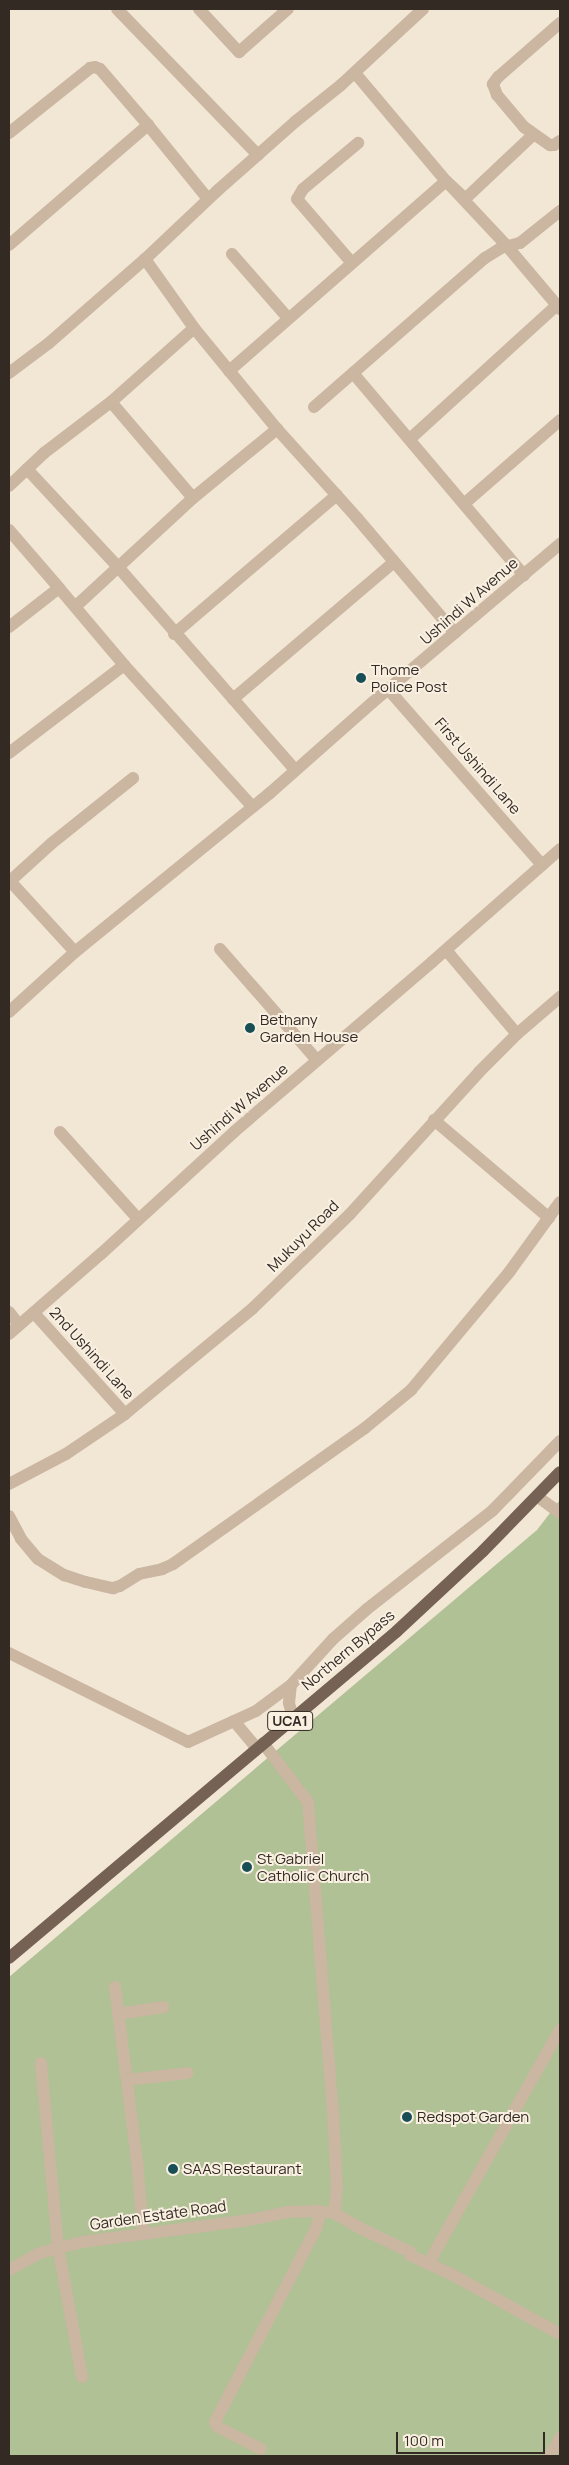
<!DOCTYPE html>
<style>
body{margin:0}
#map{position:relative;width:569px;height:2465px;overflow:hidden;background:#f2e6d5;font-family:Manrope,sans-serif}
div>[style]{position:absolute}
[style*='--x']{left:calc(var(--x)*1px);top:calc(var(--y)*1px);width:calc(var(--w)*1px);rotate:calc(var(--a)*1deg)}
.green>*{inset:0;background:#afc195}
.minor>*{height:12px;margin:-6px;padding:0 6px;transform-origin:6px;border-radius:6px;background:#cab6a1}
.major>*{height:12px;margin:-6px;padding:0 6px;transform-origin:6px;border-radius:6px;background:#766254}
.dots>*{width:14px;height:14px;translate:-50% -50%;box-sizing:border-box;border:2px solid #f9f0e1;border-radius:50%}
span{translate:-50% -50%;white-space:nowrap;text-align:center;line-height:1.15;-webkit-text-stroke:4px #f9f0e1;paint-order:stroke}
.shield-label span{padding:1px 4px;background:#f9f0e1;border:1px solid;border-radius:4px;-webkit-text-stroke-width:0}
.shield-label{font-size:14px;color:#332a24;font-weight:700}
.street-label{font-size:15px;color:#332a24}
.poi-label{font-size:15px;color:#332a24}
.left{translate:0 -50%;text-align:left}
.frame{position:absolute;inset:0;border:10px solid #332a24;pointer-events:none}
.scale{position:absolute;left:396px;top:2432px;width:149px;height:22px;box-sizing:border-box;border:2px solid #332a24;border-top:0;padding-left:6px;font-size:15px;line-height:18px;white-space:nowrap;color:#332a24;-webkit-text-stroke:4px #f9f0e1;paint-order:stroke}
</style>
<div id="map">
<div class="green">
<i style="clip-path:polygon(560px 1500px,560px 2456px,9px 2456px,9px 1977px,537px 1530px)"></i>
</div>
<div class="minor">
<i style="--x:117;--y:9;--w:203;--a:46"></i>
<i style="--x:199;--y:9;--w:59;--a:47.1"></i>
<i style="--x:239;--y:52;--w:65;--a:-41.3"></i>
<i style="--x:423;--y:9;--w:112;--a:137.2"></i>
<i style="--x:341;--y:85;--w:58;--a:141.3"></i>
<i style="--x:296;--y:121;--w:106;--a:138.5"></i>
<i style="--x:217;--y:191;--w:99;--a:136.6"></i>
<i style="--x:145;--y:259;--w:85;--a:54.6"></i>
<i style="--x:194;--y:328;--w:131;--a:50.6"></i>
<i style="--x:277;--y:429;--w:120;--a:48"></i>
<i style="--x:357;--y:518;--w:151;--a:49.6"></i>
<i style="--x:560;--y:23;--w:82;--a:138.9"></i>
<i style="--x:498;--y:77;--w:9;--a:126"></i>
<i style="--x:493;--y:84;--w:12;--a:70"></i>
<i style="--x:497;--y:95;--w:42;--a:49.8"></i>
<i style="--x:524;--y:127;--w:32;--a:35"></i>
<i style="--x:550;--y:145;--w:4;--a:0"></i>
<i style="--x:554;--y:145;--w:7;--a:-34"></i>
<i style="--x:355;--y:73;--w:141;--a:49.9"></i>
<i style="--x:446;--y:181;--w:88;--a:46.8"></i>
<i style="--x:506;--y:245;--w:84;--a:49.8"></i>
<i style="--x:9;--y:133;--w:104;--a:-38.7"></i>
<i style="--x:90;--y:68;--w:5;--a:-11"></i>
<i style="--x:95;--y:67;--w:5;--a:22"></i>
<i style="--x:100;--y:69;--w:74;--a:49.4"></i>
<i style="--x:9;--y:245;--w:184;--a:-40.8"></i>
<i style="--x:148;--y:125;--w:95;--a:51"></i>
<i style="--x:232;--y:254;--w:85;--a:48.8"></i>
<i style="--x:352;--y:263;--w:84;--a:-130.7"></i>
<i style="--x:297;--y:199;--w:12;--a:-59"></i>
<i style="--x:303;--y:189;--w:72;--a:-39.9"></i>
<i style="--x:229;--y:371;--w:288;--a:-41.2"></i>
<i style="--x:446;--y:181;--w:26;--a:43"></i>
<i style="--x:465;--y:199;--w:93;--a:-43.3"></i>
<i style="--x:9;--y:373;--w:50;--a:-36.9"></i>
<i style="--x:49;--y:343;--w:128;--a:-41.2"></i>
<i style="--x:353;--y:373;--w:265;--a:49.8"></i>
<i style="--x:314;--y:407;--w:227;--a:-41.1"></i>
<i style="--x:485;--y:258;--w:19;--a:-32"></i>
<i style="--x:501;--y:248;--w:20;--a:-15"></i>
<i style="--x:520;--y:243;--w:51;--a:-38.7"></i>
<i style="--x:411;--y:438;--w:197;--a:-42.3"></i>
<i style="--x:27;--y:469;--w:135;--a:47.1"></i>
<i style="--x:119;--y:568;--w:268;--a:48.9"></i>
<i style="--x:9;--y:486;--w:48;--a:-43.3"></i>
<i style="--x:44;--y:453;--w:84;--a:-37.3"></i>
<i style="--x:193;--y:498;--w:126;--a:-130.5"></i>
<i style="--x:111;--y:402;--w:111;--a:-41.7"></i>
<i style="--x:465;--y:503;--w:126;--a:-41.1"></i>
<i style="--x:9;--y:530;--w:77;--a:49.2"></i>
<i style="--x:76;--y:606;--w:159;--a:-42.7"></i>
<i style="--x:193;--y:498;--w:109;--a:-39.4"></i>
<i style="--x:9;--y:627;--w:63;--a:-38"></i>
<i style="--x:59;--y:588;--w:101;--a:49.8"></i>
<i style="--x:124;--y:665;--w:190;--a:47.8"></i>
<i style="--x:174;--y:634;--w:214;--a:-40.5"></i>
<i style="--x:388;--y:689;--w:234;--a:48.8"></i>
<i style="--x:233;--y:699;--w:211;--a:-40.4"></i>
<i style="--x:9;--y:753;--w:145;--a:-37.4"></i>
<i style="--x:10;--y:881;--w:96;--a:47.5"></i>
<i style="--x:9;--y:882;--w:58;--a:-42.2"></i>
<i style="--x:52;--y:843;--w:104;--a:-38.7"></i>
<i style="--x:220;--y:949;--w:147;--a:48.9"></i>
<i style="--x:446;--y:950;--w:110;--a:49.8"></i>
<i style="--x:9;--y:1012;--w:89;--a:-42.3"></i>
<i style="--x:75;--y:952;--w:252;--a:-39.2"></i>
<i style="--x:270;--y:793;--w:137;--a:-41.5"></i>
<i style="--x:373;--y:702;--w:245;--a:-40.2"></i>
<i style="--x:434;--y:1120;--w:151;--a:40.4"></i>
<i style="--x:60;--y:1132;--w:117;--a:48.1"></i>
<i style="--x:9;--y:1312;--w:16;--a:52"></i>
<i style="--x:34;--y:1313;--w:136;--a:48"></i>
<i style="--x:9;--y:1334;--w:123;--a:-41.1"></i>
<i style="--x:102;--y:1253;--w:180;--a:-42.5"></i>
<i style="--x:235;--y:1131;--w:260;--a:-40.6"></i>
<i style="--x:432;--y:962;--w:171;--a:-41.4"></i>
<i style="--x:9;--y:1484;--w:64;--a:-27.8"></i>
<i style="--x:66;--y:1454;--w:71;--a:-34.1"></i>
<i style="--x:125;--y:1414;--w:165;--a:-39.6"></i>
<i style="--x:252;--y:1309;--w:136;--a:-44.1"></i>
<i style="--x:350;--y:1214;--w:192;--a:-47.7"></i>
<i style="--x:479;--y:1072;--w:54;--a:-45"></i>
<i style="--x:517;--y:1034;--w:57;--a:-40.7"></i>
<i style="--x:538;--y:1497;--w:27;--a:36"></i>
<i style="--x:9;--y:1516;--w:26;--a:62"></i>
<i style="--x:21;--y:1539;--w:26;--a:50"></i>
<i style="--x:38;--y:1559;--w:31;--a:32"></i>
<i style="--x:64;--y:1575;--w:23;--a:18"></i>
<i style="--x:86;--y:1582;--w:28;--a:13"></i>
<i style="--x:113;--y:1588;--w:7;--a:-16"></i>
<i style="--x:120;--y:1586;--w:22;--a:-32"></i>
<i style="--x:139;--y:1574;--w:24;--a:-12"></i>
<i style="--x:162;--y:1569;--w:12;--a:-24"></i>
<i style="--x:173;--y:1564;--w:235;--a:-35.3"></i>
<i style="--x:365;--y:1428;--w:60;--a:-39.6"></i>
<i style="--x:411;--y:1390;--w:155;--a:-50.2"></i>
<i style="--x:510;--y:1271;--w:85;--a:-54.1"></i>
<i style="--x:9;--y:1653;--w:200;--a:26.4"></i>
<i style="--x:188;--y:1742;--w:75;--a:-24.5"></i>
<i style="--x:256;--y:1711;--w:44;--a:-36.6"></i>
<i style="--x:293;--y:1718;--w:16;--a:-105"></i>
<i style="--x:289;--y:1703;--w:18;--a:-84"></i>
<i style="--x:291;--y:1685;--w:62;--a:-47.6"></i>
<i style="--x:333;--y:1639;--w:45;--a:-41.4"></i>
<i style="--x:367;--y:1609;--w:159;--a:-38.1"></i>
<i style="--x:492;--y:1511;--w:98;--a:-45.8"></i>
<i style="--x:234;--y:1721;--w:35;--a:50"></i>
<i style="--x:263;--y:1743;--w:74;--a:52.7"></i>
<i style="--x:308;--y:1802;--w:310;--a:85.4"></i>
<i style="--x:333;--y:2111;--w:78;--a:87.1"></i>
<i style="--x:337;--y:2189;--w:24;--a:97"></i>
<i style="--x:115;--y:1987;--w:184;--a:82.8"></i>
<i style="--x:138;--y:2170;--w:63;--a:85.5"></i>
<i style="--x:118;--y:2014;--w:46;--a:-8.8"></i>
<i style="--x:41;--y:2063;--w:185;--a:84.7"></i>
<i style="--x:58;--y:2247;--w:132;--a:79.5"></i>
<i style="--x:127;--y:2080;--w:61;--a:-6.5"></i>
<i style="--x:428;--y:2264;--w:269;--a:-60.6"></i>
<i style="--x:9;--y:2270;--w:35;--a:-29"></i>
<i style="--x:40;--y:2253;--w:43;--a:-14.7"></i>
<i style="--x:82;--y:2242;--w:169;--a:-7.5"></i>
<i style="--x:250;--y:2220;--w:39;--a:-12"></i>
<i style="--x:288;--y:2212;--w:28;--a:-2"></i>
<i style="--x:316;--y:2211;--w:18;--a:6"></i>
<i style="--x:334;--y:2213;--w:28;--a:30"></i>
<i style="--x:358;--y:2227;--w:58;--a:25.7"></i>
<i style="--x:410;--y:2252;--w:3;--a:90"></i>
<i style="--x:410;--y:2255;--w:45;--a:24.9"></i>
<i style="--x:451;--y:2274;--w:124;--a:28.8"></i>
<i style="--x:261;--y:2449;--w:48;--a:-152.9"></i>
<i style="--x:218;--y:2427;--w:6;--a:-121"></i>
<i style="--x:215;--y:2422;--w:218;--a:-62.4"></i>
<i style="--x:316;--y:2229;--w:11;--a:-75"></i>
<i style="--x:319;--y:2218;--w:8;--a:-113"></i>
<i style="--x:550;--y:2456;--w:21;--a:-61"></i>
</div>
<div class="major">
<i style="--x:9;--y:1958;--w:507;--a:-40.12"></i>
<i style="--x:397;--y:1631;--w:117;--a:-42.9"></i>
<i style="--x:483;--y:1551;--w:110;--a:-45.7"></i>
</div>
<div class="dots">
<i style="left:361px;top:678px;background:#184e56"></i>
<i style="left:250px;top:1028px;background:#184e56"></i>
<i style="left:247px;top:1867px;background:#184e56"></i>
<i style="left:407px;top:2117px;background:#184e56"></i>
<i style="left:173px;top:2169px;background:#184e56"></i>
</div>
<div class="shield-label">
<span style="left:290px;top:1721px">UCA1</span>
</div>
<div class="street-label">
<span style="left:469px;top:601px;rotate:-41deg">Ushindi W Avenue</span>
<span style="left:478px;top:766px;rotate:49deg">First Ushindi Lane</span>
<span style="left:239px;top:1107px;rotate:-41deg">Ushindi W Avenue</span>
<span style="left:303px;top:1236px;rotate:-45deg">Mukuyu Road</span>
<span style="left:92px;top:1353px;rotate:48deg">2nd Ushindi Lane</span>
<span style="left:348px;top:1650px;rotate:-40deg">Northern Bypass</span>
<span style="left:158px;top:2215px;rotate:-8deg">Garden Estate Road</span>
</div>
<div class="poi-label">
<span class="left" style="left:371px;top:678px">Thome<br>Police Post</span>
<span class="left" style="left:260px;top:1028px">Bethany<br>Garden House</span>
<span class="left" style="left:257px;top:1867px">St Gabriel<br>Catholic Church</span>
<span class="left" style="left:417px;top:2117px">Redspot Garden</span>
<span class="left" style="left:183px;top:2169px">SAAS Restaurant</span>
</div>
<div class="frame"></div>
<div class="scale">100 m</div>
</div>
